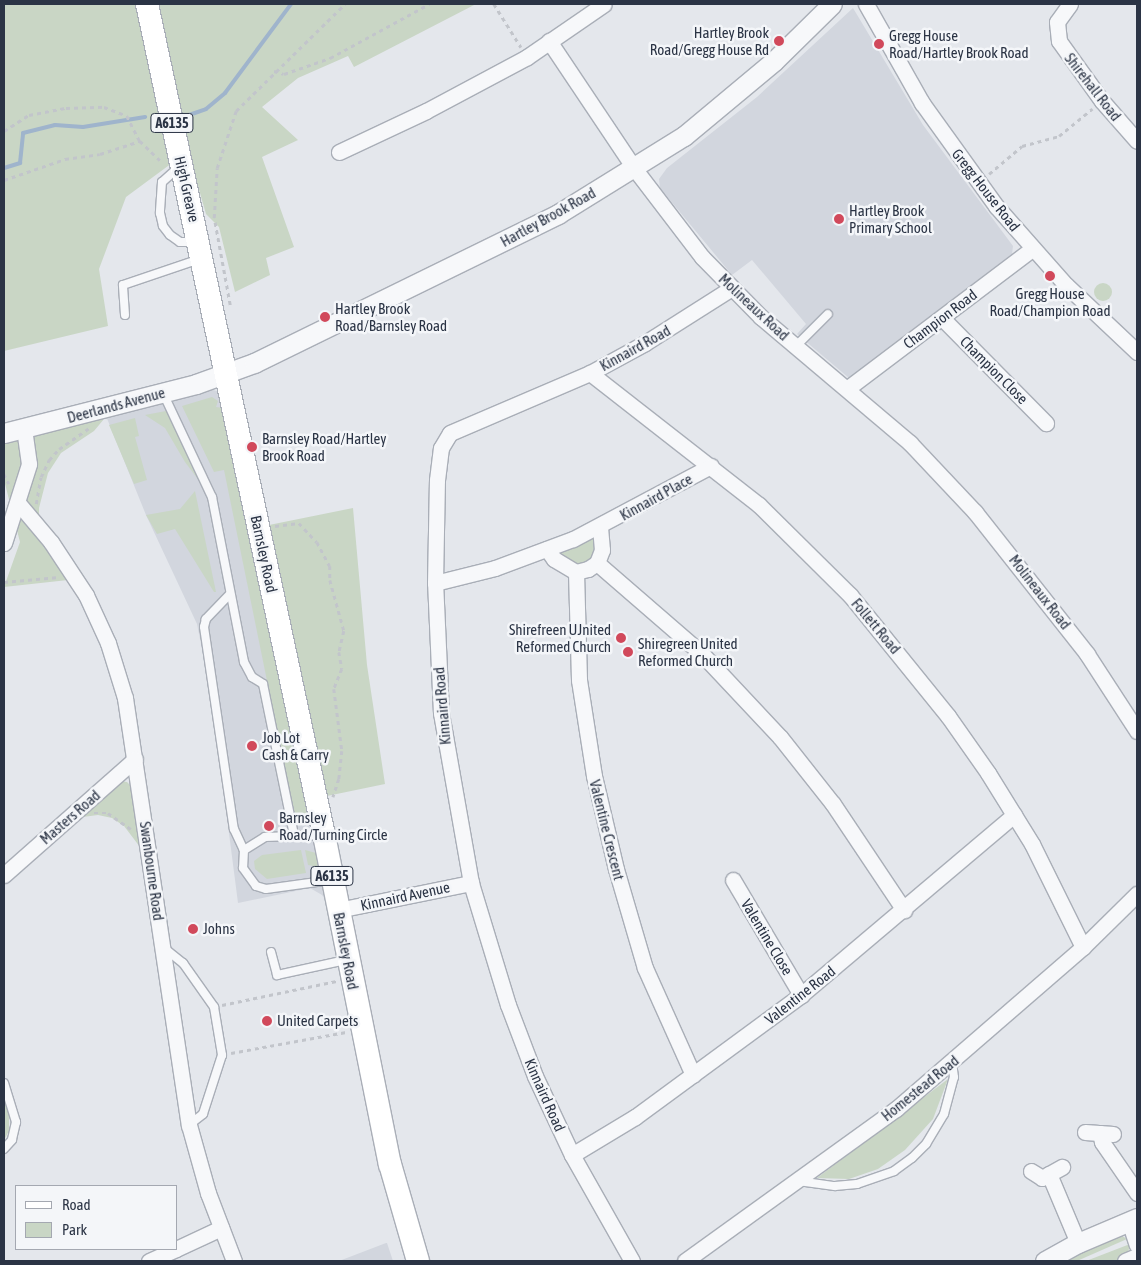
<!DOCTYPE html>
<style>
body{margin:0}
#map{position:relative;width:1141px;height:1265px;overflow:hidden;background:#e4e7ec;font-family:"Asap Condensed",sans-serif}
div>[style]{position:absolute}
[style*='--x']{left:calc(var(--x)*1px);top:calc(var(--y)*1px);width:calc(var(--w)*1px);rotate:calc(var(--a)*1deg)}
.built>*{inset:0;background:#d2d6de}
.green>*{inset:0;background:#c9d6c5}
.round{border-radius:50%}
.stream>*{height:4px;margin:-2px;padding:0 2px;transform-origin:2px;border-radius:2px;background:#9fb4cc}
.path>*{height:2.5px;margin-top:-1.25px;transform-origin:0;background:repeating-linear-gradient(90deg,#c2c5cb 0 4px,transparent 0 8px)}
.roads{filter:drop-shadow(1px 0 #a9aeb7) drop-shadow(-1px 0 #a9aeb7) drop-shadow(0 1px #a9aeb7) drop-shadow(0 -1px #a9aeb7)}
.service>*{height:8px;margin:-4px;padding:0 4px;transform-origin:4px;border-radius:4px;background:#f7f8fa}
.minor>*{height:15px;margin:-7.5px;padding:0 7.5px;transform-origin:7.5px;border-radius:7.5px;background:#f7f8fa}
.tertiary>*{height:19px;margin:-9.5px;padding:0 9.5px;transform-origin:9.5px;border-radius:9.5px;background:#f7f8fa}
.primary>*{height:22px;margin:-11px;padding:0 11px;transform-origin:11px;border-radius:11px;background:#fff}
.dots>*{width:14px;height:14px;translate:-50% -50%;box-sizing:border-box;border:2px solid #f4f6f9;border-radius:50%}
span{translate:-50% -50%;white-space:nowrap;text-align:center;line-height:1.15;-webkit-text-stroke:5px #f4f6f9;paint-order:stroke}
.shield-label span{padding:1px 4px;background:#f4f6f9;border:1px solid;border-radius:4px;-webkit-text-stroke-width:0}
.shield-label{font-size:14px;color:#2b3445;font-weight:700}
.poi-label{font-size:15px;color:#2b3445}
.right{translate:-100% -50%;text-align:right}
.left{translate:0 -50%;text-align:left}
.street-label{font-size:15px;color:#2b3445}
.frame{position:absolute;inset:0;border:5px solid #2b3445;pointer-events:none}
.legend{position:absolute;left:15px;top:1185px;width:162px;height:65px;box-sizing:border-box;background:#f4f6f9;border:1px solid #a4a8b1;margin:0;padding:6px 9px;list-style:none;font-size:15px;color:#2b3445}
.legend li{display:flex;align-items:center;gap:10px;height:25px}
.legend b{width:25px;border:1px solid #a4a8b1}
</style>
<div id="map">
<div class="built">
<i style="clip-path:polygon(853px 8px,923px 125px,1013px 246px,1012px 254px,849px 378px,797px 334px,806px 324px,752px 260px,732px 275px,660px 188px,659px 179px,667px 168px,757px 97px)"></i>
<i style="clip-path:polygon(206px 388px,220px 392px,332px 909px,322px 895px,310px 888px,238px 903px,211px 694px,197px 624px,146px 515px,106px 416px)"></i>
<i style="clip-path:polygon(387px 1243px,393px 1261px,339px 1261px,386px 1243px)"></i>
</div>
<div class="green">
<i style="clip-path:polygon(4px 4px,136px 4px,172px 163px,126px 197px,99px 269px,108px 326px,4px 351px)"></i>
<i style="clip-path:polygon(156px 4px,476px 4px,354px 67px,348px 56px,298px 78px,262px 107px,298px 140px,262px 157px,294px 247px,266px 258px,270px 275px,235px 292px,219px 227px,206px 214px,188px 151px)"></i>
<i class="round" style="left:1094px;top:283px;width:18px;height:18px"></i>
<i style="clip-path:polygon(212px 397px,218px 401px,216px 407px,223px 408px,308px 815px,303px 820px,295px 818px,224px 470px,214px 472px,182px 406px)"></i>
<i style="clip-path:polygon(166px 411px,202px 480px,200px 482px,185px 462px,165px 428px,145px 415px)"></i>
<i style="clip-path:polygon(135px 418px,139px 436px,135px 437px,147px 480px,134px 484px,109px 425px)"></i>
<i style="clip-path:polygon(104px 419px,94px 431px,61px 453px,48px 473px,39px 508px,39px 536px,68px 580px,4px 587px,20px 542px,4px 480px,4px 443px)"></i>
<i style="clip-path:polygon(195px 491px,216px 592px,214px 592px,175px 529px,157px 534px,146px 515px,180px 509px)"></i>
<i style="clip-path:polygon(353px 508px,367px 665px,385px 784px,327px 796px,269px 525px)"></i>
<i style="clip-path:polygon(598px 531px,600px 544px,587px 564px,575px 566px,555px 550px)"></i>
<i style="clip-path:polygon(120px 781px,127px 782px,133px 788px,140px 847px,124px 826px,112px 818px,98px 815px,75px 818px)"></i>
<i style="clip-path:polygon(301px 850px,306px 873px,267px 879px,255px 869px,254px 861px,262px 855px)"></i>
<i style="clip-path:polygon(305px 850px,316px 853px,318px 867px,308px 865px)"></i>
<i style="clip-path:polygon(948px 1079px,933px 1119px,905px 1150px,878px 1169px,849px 1179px,817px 1178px)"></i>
<i style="clip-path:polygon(4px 1094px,9px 1116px,9px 1131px,4px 1140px)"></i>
<i style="clip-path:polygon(1119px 1234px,1127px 1239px,1077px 1261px,1058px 1261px)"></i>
<i style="clip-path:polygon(1130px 1244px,1127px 1257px,1116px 1261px,1086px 1261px)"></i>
</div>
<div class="stream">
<i style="--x:189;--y:115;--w:18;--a:-19"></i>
<i style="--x:206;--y:109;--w:25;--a:-40"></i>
<i style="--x:225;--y:93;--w:111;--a:-53.4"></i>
<i style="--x:4;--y:168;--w:17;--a:-17"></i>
<i style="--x:20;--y:163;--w:30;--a:-84"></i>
<i style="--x:23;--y:133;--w:33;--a:-14"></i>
<i style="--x:55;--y:125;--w:28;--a:4"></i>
<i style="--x:83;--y:127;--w:63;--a:-9.2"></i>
</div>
<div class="path">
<i style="--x:494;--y:4;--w:51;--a:57.9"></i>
<i style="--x:274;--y:71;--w:10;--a:17"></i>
<i style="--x:284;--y:74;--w:49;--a:-19.2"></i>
<i style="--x:330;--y:58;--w:113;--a:-28.6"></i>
<i style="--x:4;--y:131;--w:30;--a:-33"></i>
<i style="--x:29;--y:115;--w:38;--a:-11"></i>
<i style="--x:66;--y:108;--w:38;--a:-2"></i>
<i style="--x:104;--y:107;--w:25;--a:21"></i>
<i style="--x:127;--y:116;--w:28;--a:63"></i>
<i style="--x:989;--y:174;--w:43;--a:-40.3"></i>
<i style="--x:1022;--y:146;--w:38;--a:-15"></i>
<i style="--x:1059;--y:136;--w:43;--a:-39.3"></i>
<i style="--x:4;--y:180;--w:65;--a:-19"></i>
<i style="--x:65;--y:159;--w:35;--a:-8"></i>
<i style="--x:100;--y:154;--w:42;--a:-18"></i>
<i style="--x:140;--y:141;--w:30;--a:44"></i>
<i style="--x:230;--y:305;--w:88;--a:-100.4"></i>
<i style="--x:214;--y:218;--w:50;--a:-86.6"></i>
<i style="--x:217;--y:168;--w:60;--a:-71.6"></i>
<i style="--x:236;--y:111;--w:153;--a:-44.5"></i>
<i style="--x:4;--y:474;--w:11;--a:63"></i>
<i style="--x:36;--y:504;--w:27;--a:-80"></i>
<i style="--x:41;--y:477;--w:19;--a:-65"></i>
<i style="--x:49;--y:460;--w:15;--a:-48"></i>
<i style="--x:59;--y:449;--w:38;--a:-35"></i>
<i style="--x:275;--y:526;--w:24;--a:-7"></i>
<i style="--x:299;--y:523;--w:26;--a:47"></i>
<i style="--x:317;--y:542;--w:27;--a:62"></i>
<i style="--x:330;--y:566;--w:14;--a:90"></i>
<i style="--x:330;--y:580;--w:53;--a:74.6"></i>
<i style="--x:344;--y:631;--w:22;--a:103"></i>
<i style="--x:339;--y:652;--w:17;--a:80"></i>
<i style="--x:342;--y:669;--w:22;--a:112"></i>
<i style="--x:334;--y:689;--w:63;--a:82.6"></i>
<i style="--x:342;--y:751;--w:28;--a:96"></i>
<i style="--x:339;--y:779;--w:19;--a:108"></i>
<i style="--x:4;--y:582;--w:55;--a:-5.2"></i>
<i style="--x:94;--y:813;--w:14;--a:0"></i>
<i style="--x:108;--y:813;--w:28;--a:35"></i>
<i style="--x:222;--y:1005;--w:117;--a:-11.8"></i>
<i style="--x:231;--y:1053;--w:117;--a:-10.3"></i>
</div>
<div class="roads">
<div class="service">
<i style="--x:180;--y:166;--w:24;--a:138"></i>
<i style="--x:162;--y:182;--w:31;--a:94"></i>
<i style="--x:160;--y:213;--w:13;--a:77"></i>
<i style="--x:163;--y:226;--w:11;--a:52"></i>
<i style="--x:170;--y:235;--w:12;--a:35"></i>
<i style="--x:180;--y:242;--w:16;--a:0"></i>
<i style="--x:125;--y:315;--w:30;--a:-94"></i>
<i style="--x:123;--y:285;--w:81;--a:-18.7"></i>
<i style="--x:796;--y:346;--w:45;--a:-45"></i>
<i style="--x:163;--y:393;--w:115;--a:64.8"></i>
<i style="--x:212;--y:497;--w:168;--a:79"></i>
<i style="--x:244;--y:662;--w:17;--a:62"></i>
<i style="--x:252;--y:677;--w:13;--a:32"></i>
<i style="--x:263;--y:684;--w:154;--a:78.4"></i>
<i style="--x:230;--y:594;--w:35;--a:134"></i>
<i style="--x:206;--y:619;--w:8;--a:104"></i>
<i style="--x:204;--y:627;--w:204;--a:81.6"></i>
<i style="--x:234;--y:829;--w:23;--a:65"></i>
<i style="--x:322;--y:835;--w:57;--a:178"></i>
<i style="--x:265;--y:837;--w:25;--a:148"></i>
<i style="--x:244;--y:850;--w:18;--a:93"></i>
<i style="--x:243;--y:868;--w:22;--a:54"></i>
<i style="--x:256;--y:886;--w:10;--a:17"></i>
<i style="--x:266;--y:889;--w:66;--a:-7.9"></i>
<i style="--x:163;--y:947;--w:26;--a:39"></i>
<i style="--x:183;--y:963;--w:54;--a:54.8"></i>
<i style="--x:214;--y:1007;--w:49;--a:80.5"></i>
<i style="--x:222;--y:1055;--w:62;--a:107.9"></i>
<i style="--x:203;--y:1114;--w:18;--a:142"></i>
<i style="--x:271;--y:952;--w:24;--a:75"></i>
<i style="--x:277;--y:975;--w:71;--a:-12.3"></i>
<i style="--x:4;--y:1083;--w:41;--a:72.9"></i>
<i style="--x:16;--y:1122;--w:18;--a:103"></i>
<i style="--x:12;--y:1140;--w:12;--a:132"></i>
<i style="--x:798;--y:1181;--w:37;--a:8"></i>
<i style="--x:835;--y:1186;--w:22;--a:-5"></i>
<i style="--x:857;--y:1184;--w:39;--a:-19"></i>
<i style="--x:894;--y:1171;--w:22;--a:-36"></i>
<i style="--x:912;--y:1158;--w:20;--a:-45"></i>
<i style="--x:926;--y:1144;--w:35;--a:-59"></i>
<i style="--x:944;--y:1114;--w:38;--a:-75"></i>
<i style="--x:954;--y:1077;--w:15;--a:-98"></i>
</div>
<div class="minor">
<i style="--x:866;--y:4;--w:114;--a:60.5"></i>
<i style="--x:922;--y:103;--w:127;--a:54.3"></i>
<i style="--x:996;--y:206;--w:106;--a:48.5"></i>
<i style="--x:1066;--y:285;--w:98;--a:43.3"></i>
<i style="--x:1070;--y:4;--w:22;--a:126"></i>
<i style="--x:1057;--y:22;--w:19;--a:84"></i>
<i style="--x:1059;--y:41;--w:74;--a:54.4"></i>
<i style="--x:1102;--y:101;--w:53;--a:48.8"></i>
<i style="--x:549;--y:41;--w:153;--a:56.2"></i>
<i style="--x:634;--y:168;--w:112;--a:52.6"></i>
<i style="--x:702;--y:257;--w:84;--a:45.5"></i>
<i style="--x:761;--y:317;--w:195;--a:40.2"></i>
<i style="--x:910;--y:443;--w:95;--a:46.7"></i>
<i style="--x:975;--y:512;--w:181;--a:51.7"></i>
<i style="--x:1087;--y:654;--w:92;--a:57"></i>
<i style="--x:339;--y:152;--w:96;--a:-25.2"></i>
<i style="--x:426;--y:111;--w:115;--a:-28.1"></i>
<i style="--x:527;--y:57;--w:93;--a:-34.5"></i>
<i style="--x:942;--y:318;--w:148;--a:45.3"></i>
<i style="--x:590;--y:373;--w:214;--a:38"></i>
<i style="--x:759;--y:505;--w:128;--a:44.7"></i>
<i style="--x:850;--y:595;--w:156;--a:51"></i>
<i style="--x:948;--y:716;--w:70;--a:54.9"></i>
<i style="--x:988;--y:773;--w:84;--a:58.2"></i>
<i style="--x:1032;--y:844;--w:115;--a:63.7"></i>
<i style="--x:848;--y:388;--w:231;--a:-37.1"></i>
<i style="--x:19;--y:504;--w:50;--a:49.9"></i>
<i style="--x:51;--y:542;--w:64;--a:56.6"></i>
<i style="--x:86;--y:595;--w:53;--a:65.4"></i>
<i style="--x:108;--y:643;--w:58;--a:72.8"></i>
<i style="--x:125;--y:698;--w:432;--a:81.5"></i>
<i style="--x:189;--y:1125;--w:71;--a:74.4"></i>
<i style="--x:208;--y:1193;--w:73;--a:69.1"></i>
<i style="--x:4;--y:543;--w:83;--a:-72.4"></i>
<i style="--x:29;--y:464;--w:36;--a:-98"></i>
<i style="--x:547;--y:549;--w:12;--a:55"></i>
<i style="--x:554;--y:559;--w:26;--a:31"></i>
<i style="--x:576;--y:572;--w:12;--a:-14"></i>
<i style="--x:588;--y:569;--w:11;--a:-34"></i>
<i style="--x:597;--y:563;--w:14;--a:-69"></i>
<i style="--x:602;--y:550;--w:24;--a:-95"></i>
<i style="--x:597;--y:563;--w:139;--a:40.9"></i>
<i style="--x:702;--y:654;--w:114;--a:46.8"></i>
<i style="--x:780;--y:737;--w:85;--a:51.7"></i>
<i style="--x:833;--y:804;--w:128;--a:56.2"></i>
<i style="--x:576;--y:572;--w:108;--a:88.4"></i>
<i style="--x:579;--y:680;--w:97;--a:81.1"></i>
<i style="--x:594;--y:776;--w:96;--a:76.7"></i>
<i style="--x:616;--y:869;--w:103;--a:73.7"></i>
<i style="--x:645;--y:968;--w:117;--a:65.8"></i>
<i style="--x:435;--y:583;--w:62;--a:-14"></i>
<i style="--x:495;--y:568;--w:83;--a:-20.4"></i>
<i style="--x:573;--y:539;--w:156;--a:-27.9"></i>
<i style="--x:4;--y:875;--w:175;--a:-41.5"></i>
<i style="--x:733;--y:880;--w:134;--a:59.4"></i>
<i style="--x:338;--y:910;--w:136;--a:-11.5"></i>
<i style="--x:1085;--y:1132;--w:28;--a:4"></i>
<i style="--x:1100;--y:1133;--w:9;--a:77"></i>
<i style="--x:1102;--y:1142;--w:62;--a:55.5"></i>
<i style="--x:572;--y:1155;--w:74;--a:-31.1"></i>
<i style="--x:635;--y:1117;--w:206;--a:-36.3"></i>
<i style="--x:801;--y:995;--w:279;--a:-40.2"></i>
<i style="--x:1031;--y:1171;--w:13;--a:32"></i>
<i style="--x:1042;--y:1178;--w:23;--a:-29"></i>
<i style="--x:1049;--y:1174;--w:75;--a:67.2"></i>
<i style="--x:1129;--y:1221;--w:25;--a:72"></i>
<i style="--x:176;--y:1249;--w:50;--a:-25"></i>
<i style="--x:149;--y:1261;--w:30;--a:-24"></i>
<i style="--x:632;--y:1261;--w:122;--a:-119.5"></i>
<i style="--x:572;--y:1155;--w:87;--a:-115.1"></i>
<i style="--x:535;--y:1076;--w:76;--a:-110.8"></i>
<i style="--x:508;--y:1005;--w:127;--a:-106.9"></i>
<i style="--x:471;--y:883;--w:173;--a:-100"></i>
<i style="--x:441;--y:713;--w:130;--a:-92.6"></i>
<i style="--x:435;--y:583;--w:103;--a:-88.9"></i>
<i style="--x:437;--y:480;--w:32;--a:-83"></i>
<i style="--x:441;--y:448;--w:17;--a:-59"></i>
<i style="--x:450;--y:433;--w:152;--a:-23.2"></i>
<i style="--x:590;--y:373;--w:63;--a:-28.6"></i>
<i style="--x:645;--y:343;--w:101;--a:-32.4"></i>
<i style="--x:685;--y:1261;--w:260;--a:-35.8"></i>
<i style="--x:896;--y:1109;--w:247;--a:-40.9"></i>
<i style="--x:1083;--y:947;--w:76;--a:-44.5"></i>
<i style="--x:1125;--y:1261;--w:13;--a:-23"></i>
</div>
<div class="tertiary">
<i style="--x:4;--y:433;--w:198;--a:-14.3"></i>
<i style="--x:196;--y:384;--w:62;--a:-19.9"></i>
<i style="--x:254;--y:363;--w:339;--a:-26.1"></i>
<i style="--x:558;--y:214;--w:148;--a:-31.8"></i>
<i style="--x:684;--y:136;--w:117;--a:-39.8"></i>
<i style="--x:774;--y:61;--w:81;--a:-44.5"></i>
<i style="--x:1045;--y:1261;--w:38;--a:-29"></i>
<i style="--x:1078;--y:1243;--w:64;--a:-23"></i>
</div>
<div class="primary">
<i style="--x:147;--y:4;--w:850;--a:77.98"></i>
<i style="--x:324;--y:835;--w:336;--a:78.7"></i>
<i style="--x:390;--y:1164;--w:101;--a:73.9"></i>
</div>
</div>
<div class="dots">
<i style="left:779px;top:41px;background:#d1495b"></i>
<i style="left:879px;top:44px;background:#d1495b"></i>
<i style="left:839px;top:219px;background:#d1495b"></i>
<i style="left:1050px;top:276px;background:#d1495b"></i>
<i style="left:325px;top:317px;background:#d1495b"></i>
<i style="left:252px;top:447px;background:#d1495b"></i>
<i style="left:621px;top:638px;background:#d1495b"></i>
<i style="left:628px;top:652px;background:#d1495b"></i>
<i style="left:252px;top:746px;background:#d1495b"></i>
<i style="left:269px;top:826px;background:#d1495b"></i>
<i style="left:193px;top:929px;background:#d1495b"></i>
<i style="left:267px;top:1021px;background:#d1495b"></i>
</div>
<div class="shield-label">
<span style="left:172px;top:123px">A6135</span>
<span style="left:332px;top:876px">A6135</span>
</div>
<div class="poi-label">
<span class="right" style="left:769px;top:41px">Hartley Brook<br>Road/Gregg House Rd</span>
<span class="left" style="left:889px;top:44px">Gregg House<br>Road/Hartley Brook Road</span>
<span class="left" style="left:849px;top:219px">Hartley Brook<br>Primary School</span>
<span style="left:1050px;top:302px">Gregg House<br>Road/Champion Road</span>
<span class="left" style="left:335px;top:317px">Hartley Brook<br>Road/Barnsley Road</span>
<span class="left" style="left:262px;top:447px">Barnsley Road/Hartley<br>Brook Road</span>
<span class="right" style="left:611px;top:638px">Shirefreen UJnited<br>Reformed Church</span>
<span class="left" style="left:638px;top:652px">Shiregreen United<br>Reformed Church</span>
<span class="left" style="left:262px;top:746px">Job Lot<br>Cash &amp; Carry</span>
<span class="left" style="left:279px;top:826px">Barnsley<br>Road/Turning Circle</span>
<span class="left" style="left:203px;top:929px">Johns</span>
<span class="left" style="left:277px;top:1021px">United Carpets</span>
</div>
<div class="street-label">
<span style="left:1093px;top:87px;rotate:52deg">Shirehall Road</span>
<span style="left:187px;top:189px;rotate:77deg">High Greave</span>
<span style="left:986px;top:190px;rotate:52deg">Gregg House Road</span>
<span style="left:548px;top:217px;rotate:-29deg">Hartley Brook Road</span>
<span style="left:754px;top:307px;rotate:43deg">Molineaux Road</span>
<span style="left:940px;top:319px;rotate:-37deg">Champion Road</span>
<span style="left:635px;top:348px;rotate:-29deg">Kinnaird Road</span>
<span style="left:994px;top:370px;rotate:45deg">Champion Close</span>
<span style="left:116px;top:405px;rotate:-15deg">Deerlands Avenue</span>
<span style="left:656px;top:497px;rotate:-29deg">Kinnaird Place</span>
<span style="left:264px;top:554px;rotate:78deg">Barnsley Road</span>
<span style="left:1040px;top:592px;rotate:52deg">Molineaux Road</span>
<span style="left:876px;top:626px;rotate:50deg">Follett Road</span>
<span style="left:442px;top:706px;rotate:-95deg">Kinnaird Road</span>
<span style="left:70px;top:817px;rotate:-41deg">Masters Road</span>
<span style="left:607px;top:830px;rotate:76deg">Valentine Crescent</span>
<span style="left:152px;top:871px;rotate:82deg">Swanbourne Road</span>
<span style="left:405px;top:896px;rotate:-12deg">Kinnaird Avenue</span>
<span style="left:767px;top:937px;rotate:59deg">Valentine Close</span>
<span style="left:346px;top:951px;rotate:79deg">Barnsley Road</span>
<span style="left:800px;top:995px;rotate:-38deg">Valentine Road</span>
<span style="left:920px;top:1088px;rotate:-39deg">Homestead Road</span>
<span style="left:545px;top:1095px;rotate:66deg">Kinnaird Road</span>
</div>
<div class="frame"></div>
<ul class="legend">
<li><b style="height:6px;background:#fff"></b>Road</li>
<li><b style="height:14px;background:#c9d6c5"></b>Park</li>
</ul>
</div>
